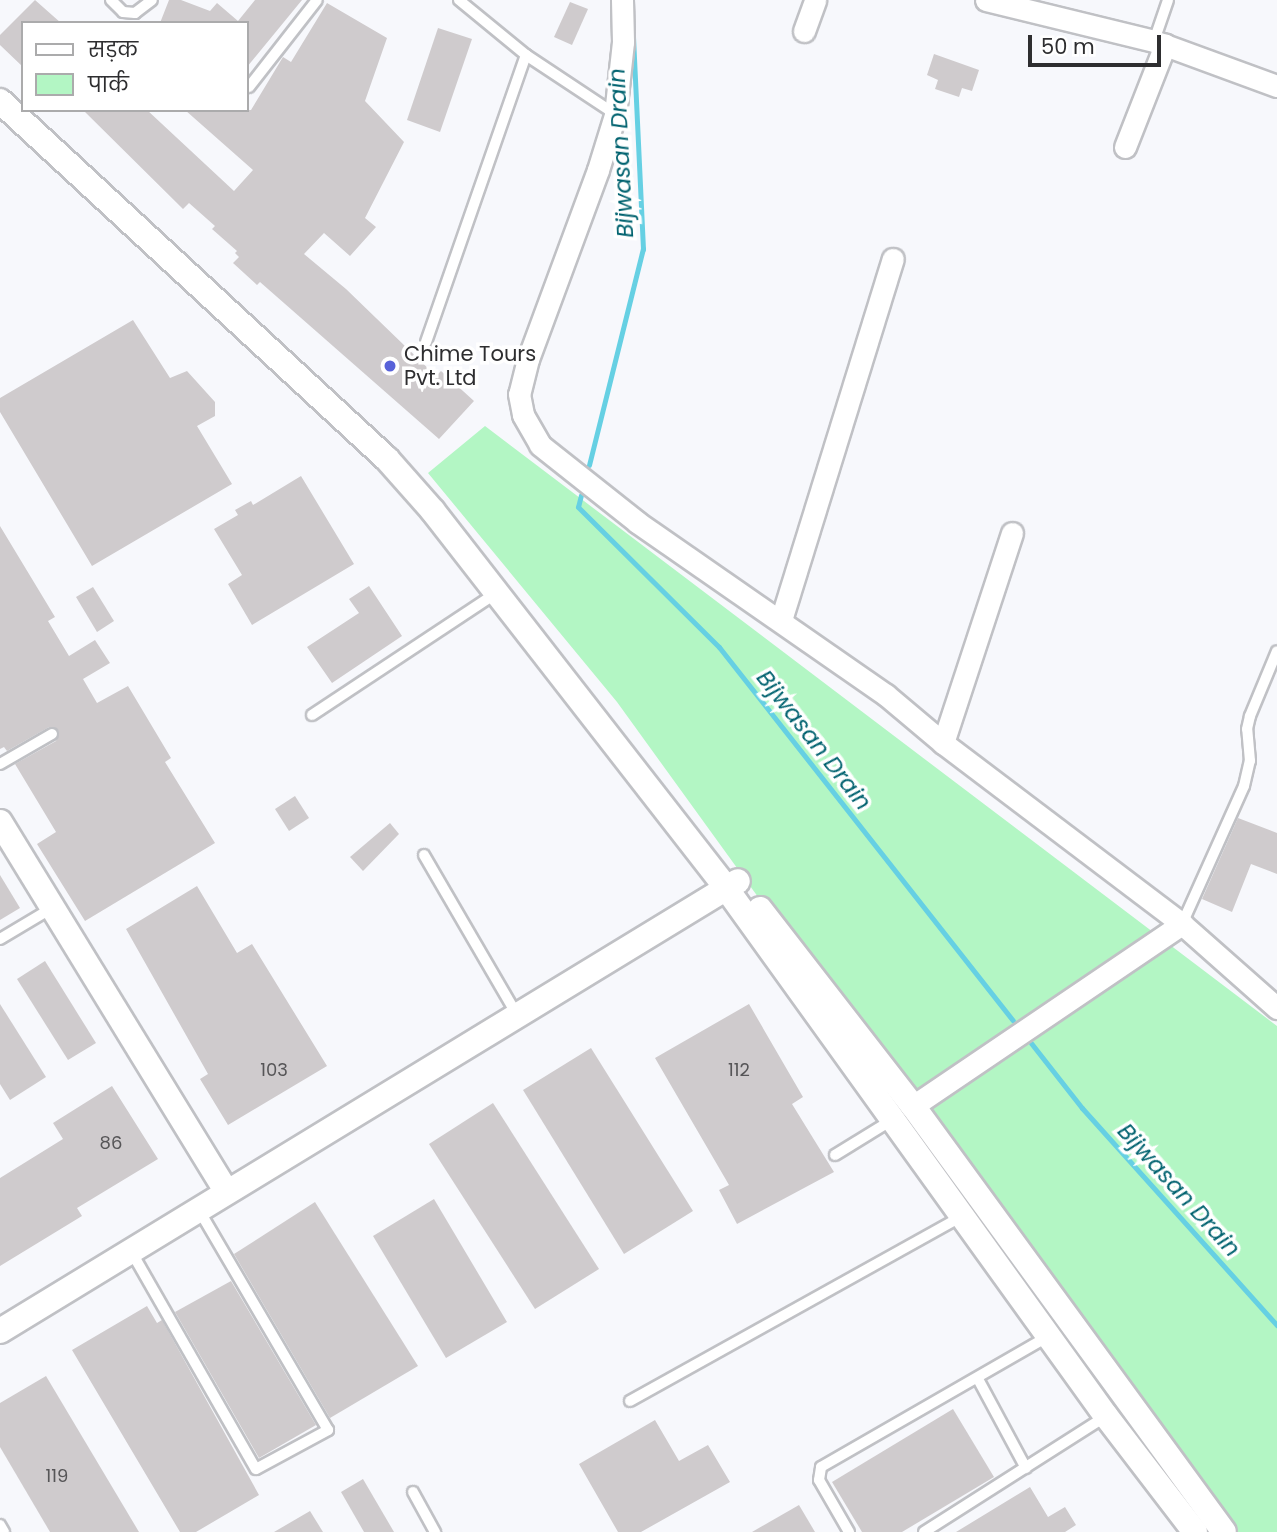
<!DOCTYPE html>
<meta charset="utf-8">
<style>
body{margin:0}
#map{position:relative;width:1277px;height:1532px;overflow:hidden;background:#f7f8fc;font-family:Poppins,"Noto Sans Devanagari",sans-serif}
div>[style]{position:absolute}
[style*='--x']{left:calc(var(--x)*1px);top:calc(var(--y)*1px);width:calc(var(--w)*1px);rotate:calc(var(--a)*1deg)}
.green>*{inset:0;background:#b3f6c4}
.stream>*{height:5px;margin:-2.5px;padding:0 2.5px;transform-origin:2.5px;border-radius:2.5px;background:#66d0e3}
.building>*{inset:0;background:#cfcbcd}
.roads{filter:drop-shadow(2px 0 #c0c1c5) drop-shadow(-2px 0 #c0c1c5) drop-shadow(0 2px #c0c1c5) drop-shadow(0 -2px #c0c1c5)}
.service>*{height:10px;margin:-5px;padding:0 5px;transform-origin:5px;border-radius:5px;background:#fff}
.minor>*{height:21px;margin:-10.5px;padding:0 10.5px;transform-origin:10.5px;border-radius:10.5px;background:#fff}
.tertiary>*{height:24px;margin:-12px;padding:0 12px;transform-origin:12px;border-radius:12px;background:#fff}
.dots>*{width:19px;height:19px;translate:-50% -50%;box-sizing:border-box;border:4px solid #fff;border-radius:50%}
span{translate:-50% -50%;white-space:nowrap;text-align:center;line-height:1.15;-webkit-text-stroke:7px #fff;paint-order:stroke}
.number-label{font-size:18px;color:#565557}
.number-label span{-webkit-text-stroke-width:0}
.poi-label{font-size:21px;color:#2e2e30}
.left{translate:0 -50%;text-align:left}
.water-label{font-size:23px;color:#00626f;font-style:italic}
.legend{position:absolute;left:21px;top:21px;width:228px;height:91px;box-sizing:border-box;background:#fff;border:2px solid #ababac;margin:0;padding:9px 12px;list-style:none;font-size:21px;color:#2e2e30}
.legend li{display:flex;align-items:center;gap:14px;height:35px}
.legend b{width:35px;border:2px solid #ababac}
.scale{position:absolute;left:1028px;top:35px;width:133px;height:32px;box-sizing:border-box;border:4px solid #2e2e30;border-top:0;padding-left:9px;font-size:21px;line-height:24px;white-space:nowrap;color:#2e2e30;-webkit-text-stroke:5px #fff;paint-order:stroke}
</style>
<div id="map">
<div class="green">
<i style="clip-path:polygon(485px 426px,1277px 1026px,1277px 1532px,1217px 1532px,617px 702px,428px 473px)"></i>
</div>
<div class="stream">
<i style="--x:589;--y:465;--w:223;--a:-76"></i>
<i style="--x:643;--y:249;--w:215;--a:-92.7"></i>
<i style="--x:581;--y:495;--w:12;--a:104"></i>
<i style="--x:578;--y:507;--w:199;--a:44.8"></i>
<i style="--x:719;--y:647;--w:475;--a:51.8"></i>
<i style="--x:1031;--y:1043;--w:83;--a:51.9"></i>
<i style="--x:1082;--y:1108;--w:292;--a:48.1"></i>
</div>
<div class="building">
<i style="clip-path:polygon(35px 0,61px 23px,23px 23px,23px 67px,0 45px,0 35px)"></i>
<i style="clip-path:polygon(169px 0,181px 0,210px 11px,217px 3px,238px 21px,255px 0,302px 0,247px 67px,247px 23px,160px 23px)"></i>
<i style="clip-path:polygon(570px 2px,588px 9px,572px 45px,554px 37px)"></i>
<i style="clip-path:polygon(327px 3px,387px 38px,365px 101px,404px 142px,365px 218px,376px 227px,350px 256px,324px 233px,304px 254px,346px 289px,436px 376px,441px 371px,474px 401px,439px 439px,260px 282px,257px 285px,233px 263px,239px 257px,235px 253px,237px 251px,212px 229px,215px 226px,189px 203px,183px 209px,83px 110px,147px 110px,234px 191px,253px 170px,185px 110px,251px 110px,283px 57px,291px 62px)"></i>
<i style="clip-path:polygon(438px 28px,472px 39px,440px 132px,407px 120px)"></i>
<i style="clip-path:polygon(934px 54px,979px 70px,972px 91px,962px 88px,959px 97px,935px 89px,938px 80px,927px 75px)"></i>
<i style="clip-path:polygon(133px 320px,170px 378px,187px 371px,215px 402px,215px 416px,197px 426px,232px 484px,92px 566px,0 412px,0 398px)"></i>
<i style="clip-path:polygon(301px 476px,354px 564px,252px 625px,228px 584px,242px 575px,214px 529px,238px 515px,235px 510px,251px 501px,253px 505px)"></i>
<i style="clip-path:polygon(0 526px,55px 617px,48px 621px,69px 656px,95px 640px,110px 663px,83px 679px,97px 703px,128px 686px,171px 758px,165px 762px,215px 843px,85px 921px,37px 844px,56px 832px,15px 764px,56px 741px,59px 731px,49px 727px,7px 751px,4px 747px,0 749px)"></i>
<i style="clip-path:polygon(369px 586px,402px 636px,332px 683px,307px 647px,359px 613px,349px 599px)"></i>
<i style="clip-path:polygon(93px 587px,114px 621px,97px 632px,76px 597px)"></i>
<i style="clip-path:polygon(295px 796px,309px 818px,289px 831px,275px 809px)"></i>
<i style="clip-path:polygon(1238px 818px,1277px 833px,1277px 874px,1251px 864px,1232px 912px,1202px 899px)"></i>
<i style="clip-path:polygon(390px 823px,399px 834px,363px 871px,350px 857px)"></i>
<i style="clip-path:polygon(0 875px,20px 908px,0 920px)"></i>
<i style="clip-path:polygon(197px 886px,237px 953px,252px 944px,327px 1066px,228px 1125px,200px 1079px,208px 1074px,126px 929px)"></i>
<i style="clip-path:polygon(45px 961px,96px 1043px,68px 1060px,17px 979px)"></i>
<i style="clip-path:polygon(0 1004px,46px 1077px,10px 1100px,0 1084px)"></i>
<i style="clip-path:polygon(749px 1004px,803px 1097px,792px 1104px,834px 1172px,737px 1224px,719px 1190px,729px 1185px,655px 1058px)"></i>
<i style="clip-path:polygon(591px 1048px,693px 1211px,624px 1254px,523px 1090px)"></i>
<i style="clip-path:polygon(112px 1086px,158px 1159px,77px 1208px,82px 1216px,0 1266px,0 1178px,63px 1139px,53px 1123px)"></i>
<i style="clip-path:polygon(493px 1103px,599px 1269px,535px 1309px,429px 1144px)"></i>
<i style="clip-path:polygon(434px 1199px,507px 1322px,446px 1358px,373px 1236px)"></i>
<i style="clip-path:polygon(315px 1202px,418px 1366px,330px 1418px,234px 1254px)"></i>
<i style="clip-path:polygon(231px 1281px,316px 1425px,259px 1458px,175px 1312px)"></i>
<i style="clip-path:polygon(147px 1306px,157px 1323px,162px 1320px,259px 1495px,196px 1532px,180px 1532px,72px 1350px)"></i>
<i style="clip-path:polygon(46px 1376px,139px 1532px,50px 1532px,0 1447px,0 1403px)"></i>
<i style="clip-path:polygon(953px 1409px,994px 1477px,902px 1532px,862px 1532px,832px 1482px)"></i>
<i style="clip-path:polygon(655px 1420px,679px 1461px,708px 1445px,730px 1482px,641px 1532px,618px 1532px,579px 1464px)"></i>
<i style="clip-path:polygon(363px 1479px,394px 1532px,364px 1532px,341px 1492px)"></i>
<i style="clip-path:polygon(1030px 1487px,1048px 1517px,1065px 1507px,1076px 1525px,1065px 1532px,956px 1532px)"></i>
<i style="clip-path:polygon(799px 1505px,815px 1532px,752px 1532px)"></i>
<i style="clip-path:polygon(310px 1511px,323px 1532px,274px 1532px)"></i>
</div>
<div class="roads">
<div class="service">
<i style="--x:111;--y:0;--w:17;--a:45"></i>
<i style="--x:123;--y:12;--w:12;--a:5"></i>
<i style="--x:135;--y:13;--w:21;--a:-37"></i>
<i style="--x:459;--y:0;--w:87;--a:39.4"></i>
<i style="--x:526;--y:55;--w:107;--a:33.5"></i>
<i style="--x:1154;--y:41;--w:43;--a:-71.1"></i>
<i style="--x:249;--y:87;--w:110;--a:-52"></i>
<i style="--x:426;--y:342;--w:304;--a:-70.8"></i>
<i style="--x:312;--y:715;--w:221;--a:-33.5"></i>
<i style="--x:0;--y:764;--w:60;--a:-30"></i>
<i style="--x:424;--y:855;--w:185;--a:59.8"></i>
<i style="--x:1182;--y:924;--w:151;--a:-65.8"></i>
<i style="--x:1244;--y:786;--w:26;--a:-77"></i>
<i style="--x:1250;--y:761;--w:32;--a:-95"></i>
<i style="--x:1247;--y:729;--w:13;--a:-77"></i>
<i style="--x:1250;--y:716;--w:70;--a:-67.4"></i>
<i style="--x:0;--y:939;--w:61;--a:-30.8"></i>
<i style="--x:835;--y:1155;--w:67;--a:-31.6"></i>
<i style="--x:131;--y:1251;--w:251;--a:60.2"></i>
<i style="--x:256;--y:1469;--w:82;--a:-28.4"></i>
<i style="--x:328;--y:1430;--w:255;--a:-120.4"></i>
<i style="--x:978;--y:1379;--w:101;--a:61.7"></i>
<i style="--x:630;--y:1401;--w:379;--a:-29.1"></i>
<i style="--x:413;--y:1492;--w:46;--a:61.2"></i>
<i style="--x:0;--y:1525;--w:8;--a:60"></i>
<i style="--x:849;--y:1532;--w:60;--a:-120"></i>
<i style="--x:819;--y:1480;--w:13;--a:-81"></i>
<i style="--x:821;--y:1467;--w:263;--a:-29.9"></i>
<i style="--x:924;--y:1532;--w:216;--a:-32.5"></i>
</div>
<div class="minor">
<i style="--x:622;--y:0;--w:42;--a:88.6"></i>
<i style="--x:623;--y:42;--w:73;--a:96.3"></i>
<i style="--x:615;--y:115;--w:58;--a:107.2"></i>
<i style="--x:598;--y:170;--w:202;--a:110.3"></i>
<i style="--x:528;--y:359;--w:36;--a:104"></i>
<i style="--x:519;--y:394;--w:21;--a:79"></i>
<i style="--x:523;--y:415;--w:34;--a:60"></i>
<i style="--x:540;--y:445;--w:124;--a:38.4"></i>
<i style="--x:637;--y:522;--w:303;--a:34.8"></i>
<i style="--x:886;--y:695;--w:75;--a:40.1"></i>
<i style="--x:943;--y:743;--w:300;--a:37.1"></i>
<i style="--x:1182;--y:924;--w:127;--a:41.5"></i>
<i style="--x:986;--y:0;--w:173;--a:13.7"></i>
<i style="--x:1154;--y:41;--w:131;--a:20.1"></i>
<i style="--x:804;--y:31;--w:33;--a:-70"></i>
<i style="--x:1125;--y:147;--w:110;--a:-68.6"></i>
<i style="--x:781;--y:620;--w:378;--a:-72.8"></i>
<i style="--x:943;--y:743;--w:221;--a:-71.8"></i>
<i style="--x:913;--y:1106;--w:325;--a:-34.1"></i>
</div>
<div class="tertiary">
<i style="--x:0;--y:101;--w:527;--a:42.77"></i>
<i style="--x:387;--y:459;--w:69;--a:48.5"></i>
<i style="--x:433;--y:511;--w:477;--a:52.1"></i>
<i style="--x:726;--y:888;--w:651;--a:54.26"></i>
<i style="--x:1106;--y:1416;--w:146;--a:52.5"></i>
<i style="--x:0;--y:822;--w:434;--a:58.5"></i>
<i style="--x:760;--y:909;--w:249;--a:52.2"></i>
<i style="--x:913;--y:1106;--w:527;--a:53.87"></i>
<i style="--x:0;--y:1331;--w:864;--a:-31.37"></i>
</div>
</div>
<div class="dots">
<i style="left:390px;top:366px;background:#5862d9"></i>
</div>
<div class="number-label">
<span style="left:274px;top:1070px">103</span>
<span style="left:739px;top:1070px">112</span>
<span style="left:111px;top:1143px">86</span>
<span style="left:57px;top:1476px">119</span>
</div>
<div class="poi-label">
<span class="left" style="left:404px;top:366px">Chime Tours<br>Pvt. Ltd</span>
</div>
<div class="water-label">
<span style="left:621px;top:153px;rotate:-93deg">Bijwasan Drain</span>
<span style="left:814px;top:740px;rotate:52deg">Bijwasan Drain</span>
<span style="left:1179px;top:1190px;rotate:48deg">Bijwasan Drain</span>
</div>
<ul class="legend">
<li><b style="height:9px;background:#fff"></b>सड़क</li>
<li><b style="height:19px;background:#b3f6c4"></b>पार्क</li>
</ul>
<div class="scale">50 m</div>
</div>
